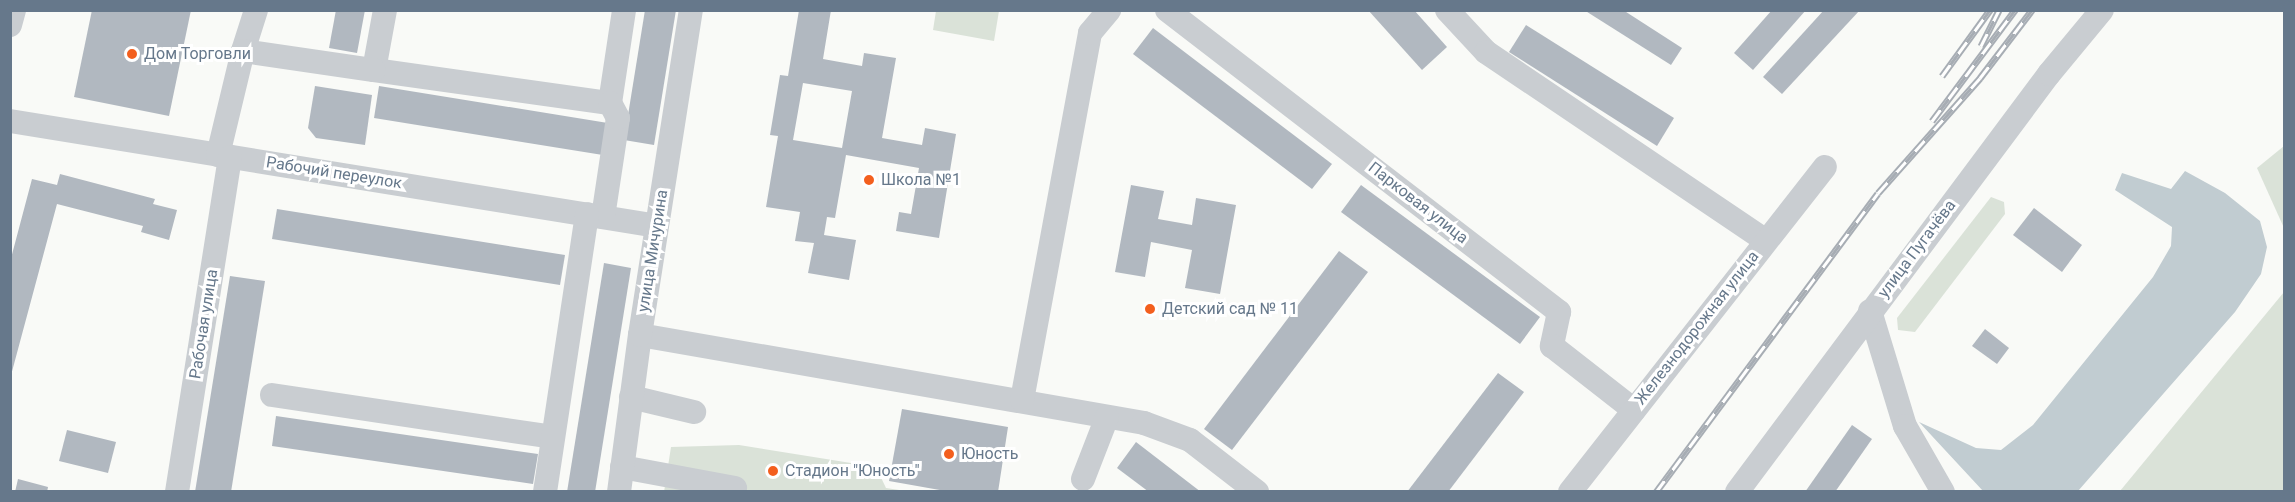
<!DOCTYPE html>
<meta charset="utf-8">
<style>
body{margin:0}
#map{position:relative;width:2295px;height:502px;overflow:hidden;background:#f9faf7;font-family:Roboto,sans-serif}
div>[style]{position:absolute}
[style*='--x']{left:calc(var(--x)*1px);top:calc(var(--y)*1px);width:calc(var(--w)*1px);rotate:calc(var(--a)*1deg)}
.green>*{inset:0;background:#dae2d8}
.water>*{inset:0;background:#c1ccd1}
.building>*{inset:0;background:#b1b8c0}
.minor>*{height:24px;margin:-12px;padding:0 12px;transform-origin:12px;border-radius:12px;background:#c9cdd1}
.rail>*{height:7px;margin-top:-3.5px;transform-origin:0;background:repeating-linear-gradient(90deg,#fff 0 14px,#a7adb4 0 28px);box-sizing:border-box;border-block:2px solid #a7adb4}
.dots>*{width:16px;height:16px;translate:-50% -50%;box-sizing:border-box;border:3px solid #fff;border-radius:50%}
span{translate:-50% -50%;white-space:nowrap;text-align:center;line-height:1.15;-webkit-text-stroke:6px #fff;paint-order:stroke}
.poi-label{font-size:16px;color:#66788b}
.left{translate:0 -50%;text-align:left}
.street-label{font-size:16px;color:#66788b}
.frame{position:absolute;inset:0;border:12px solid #66788b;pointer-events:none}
</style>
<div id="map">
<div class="green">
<i style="clip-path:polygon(936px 11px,999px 11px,994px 41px,933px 30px)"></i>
<i style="clip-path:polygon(2284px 146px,2284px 228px,2257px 168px)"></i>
<i style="clip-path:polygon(1991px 197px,2004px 202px,2005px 214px,1915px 332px,1898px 330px,1897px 318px)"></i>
<i style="clip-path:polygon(2284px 292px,2284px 491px,2120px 491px)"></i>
<i style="clip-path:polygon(739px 445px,876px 467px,886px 488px,906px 491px,664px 492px,671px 447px)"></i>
</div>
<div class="water">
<i style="clip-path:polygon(2185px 171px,2225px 193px,2260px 221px,2267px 247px,2261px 274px,2235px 312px,2078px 491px,1983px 491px,1919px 422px,1976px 448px,2001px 450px,2033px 425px,2153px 277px,2171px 246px,2172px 227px,2115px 190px,2122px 173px,2171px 189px)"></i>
</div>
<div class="building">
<i style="clip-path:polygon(92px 10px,191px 10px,169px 116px,74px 97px)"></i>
<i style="clip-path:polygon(336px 10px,365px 10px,357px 53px,329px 48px)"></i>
<i style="clip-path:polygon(645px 10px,676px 10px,654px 145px,624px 140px)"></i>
<i style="clip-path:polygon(evenodd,799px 10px,831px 10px,823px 59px,862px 66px,864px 53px,896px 58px,882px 138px,922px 145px,925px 128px,956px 134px,939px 238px,896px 231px,899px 212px,911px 214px,919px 168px,846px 155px,835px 218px,827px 217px,824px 235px,856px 240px,849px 280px,808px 273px,814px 243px,795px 241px,800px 212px,766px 207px,778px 136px,770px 135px,780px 75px,788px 76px,799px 10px,803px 83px,852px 91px,842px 148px,793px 140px,803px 83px)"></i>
<i style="clip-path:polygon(1368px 10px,1414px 10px,1447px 47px,1422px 70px)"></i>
<i style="clip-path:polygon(1584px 10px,1623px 10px,1682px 48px,1671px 65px)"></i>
<i style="clip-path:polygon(1772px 10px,1806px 10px,1753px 70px,1734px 53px)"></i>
<i style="clip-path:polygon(1824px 10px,1860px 10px,1782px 94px,1763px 77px)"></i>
<i style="clip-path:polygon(1526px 25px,1674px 118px,1657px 146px,1509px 52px)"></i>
<i style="clip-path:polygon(1153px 28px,1332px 164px,1312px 189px,1133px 54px)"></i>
<i style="clip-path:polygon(315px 86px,372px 95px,365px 145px,316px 138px,308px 128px)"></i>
<i style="clip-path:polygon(379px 86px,614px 124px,609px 156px,374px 118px)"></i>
<i style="clip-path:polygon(60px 174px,155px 199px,153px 204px,177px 210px,169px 240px,141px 232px,143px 226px,57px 204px,10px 379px,10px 262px,32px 179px,57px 185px)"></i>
<i style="clip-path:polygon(1131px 185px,1164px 191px,1158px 219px,1192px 225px,1196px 198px,1236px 205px,1220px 294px,1185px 288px,1192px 250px,1151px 242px,1145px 277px,1115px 272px)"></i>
<i style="clip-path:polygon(1361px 185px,1540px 317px,1520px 344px,1341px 212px)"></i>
<i style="clip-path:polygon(2034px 208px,2082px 245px,2062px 272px,2013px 235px)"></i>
<i style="clip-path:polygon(277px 209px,565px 255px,560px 285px,272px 239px)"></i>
<i style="clip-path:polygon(1339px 251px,1368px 272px,1232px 450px,1204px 429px)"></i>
<i style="clip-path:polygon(604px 263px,631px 268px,595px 492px,567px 492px)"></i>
<i style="clip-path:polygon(230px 276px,265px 281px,231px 492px,195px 492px)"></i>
<i style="clip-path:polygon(1985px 329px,2009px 348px,1997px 364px,1972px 346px)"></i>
<i style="clip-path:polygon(1498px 373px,1524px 392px,1448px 492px,1407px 492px)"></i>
<i style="clip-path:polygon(902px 409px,1008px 427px,998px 492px,951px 492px,889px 481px)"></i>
<i style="clip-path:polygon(276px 416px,538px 454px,533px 484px,272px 446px)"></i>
<i style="clip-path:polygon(1852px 425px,1872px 439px,1835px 492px,1805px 492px)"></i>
<i style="clip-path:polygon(67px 430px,116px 442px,108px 473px,59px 461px)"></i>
<i style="clip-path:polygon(1136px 442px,1201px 492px,1149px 492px,1117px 468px)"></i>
<i style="clip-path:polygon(18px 479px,48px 487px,47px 492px,15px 492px)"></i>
</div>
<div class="minor">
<i style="--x:385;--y:10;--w:61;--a:100.4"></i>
<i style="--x:374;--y:70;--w:238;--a:8"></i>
<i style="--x:610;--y:103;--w:94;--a:-81.4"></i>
<i style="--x:1167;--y:10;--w:495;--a:37.6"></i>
<i style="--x:1559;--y:312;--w:35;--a:102"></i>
<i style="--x:1552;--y:346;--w:104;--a:38"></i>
<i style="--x:1447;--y:10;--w:57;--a:47.1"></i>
<i style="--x:1486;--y:52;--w:336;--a:34"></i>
<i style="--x:10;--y:25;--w:16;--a:-75"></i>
<i style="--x:243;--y:51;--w:43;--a:-72.4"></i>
<i style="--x:10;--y:121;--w:655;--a:9.22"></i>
<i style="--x:218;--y:155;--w:107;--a:-76.5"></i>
<i style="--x:243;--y:51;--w:132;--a:8.3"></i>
<i style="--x:603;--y:217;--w:100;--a:-81.4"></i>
<i style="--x:618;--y:118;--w:17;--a:-118"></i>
<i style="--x:1870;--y:311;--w:120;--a:73.1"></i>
<i style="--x:1905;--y:426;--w:76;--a:60.1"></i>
<i style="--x:640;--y:335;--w:512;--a:9.9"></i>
<i style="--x:1144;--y:423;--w:49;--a:20.3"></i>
<i style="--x:1190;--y:440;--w:85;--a:37.8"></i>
<i style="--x:272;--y:395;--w:284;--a:8.5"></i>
<i style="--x:631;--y:397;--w:65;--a:13.4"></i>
<i style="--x:1022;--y:400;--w:373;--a:-79.5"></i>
<i style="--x:1090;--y:33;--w:30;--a:-50"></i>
<i style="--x:622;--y:467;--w:115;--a:10.5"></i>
<i style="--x:1083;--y:479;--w:66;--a:-68.8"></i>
<i style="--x:177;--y:492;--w:339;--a:-81"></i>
<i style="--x:545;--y:492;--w:281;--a:-81.4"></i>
<i style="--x:619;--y:492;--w:158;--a:-82.4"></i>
<i style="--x:640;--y:335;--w:329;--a:-81.1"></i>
<i style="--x:1570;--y:492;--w:413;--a:-51.9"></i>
<i style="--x:1737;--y:492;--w:522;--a:-53.26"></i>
<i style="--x:2049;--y:74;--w:83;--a:-50.4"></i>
</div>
<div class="rail">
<i style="--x:1981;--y:46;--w:40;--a:-63.4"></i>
<i style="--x:1942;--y:76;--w:82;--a:-54"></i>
<i style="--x:1932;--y:121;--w:139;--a:-53.2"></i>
<i style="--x:1656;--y:492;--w:372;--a:-53.4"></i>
<i style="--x:1878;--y:193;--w:154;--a:-48.4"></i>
<i style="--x:1980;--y:78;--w:86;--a:-52.6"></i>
</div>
<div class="dots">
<i style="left:132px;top:54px;background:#f35f1e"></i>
<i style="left:869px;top:180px;background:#f35f1e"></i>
<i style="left:1150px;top:309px;background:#f35f1e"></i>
<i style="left:949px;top:454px;background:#f35f1e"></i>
<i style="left:773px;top:471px;background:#f35f1e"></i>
</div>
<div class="poi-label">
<span class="left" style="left:144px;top:54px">Дом Торговли</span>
<span class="left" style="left:881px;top:180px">Школа №1</span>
<span class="left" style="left:1162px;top:309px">Детский сад № 11</span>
<span class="left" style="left:961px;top:454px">Юность</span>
<span class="left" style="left:785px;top:471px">Стадион "Юность"</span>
</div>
<div class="street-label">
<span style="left:334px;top:173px;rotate:9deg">Рабочий переулок</span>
<span style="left:1418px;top:203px;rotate:38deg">Парковая улица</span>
<span style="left:1917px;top:249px;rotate:-53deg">улица Пугачёва</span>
<span style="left:653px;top:251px;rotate:-81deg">улица Мичурина</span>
<span style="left:204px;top:324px;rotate:-81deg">Рабочая улица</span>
<span style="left:1697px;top:328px;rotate:-52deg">Железнодорожная улица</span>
</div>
<div class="frame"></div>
</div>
